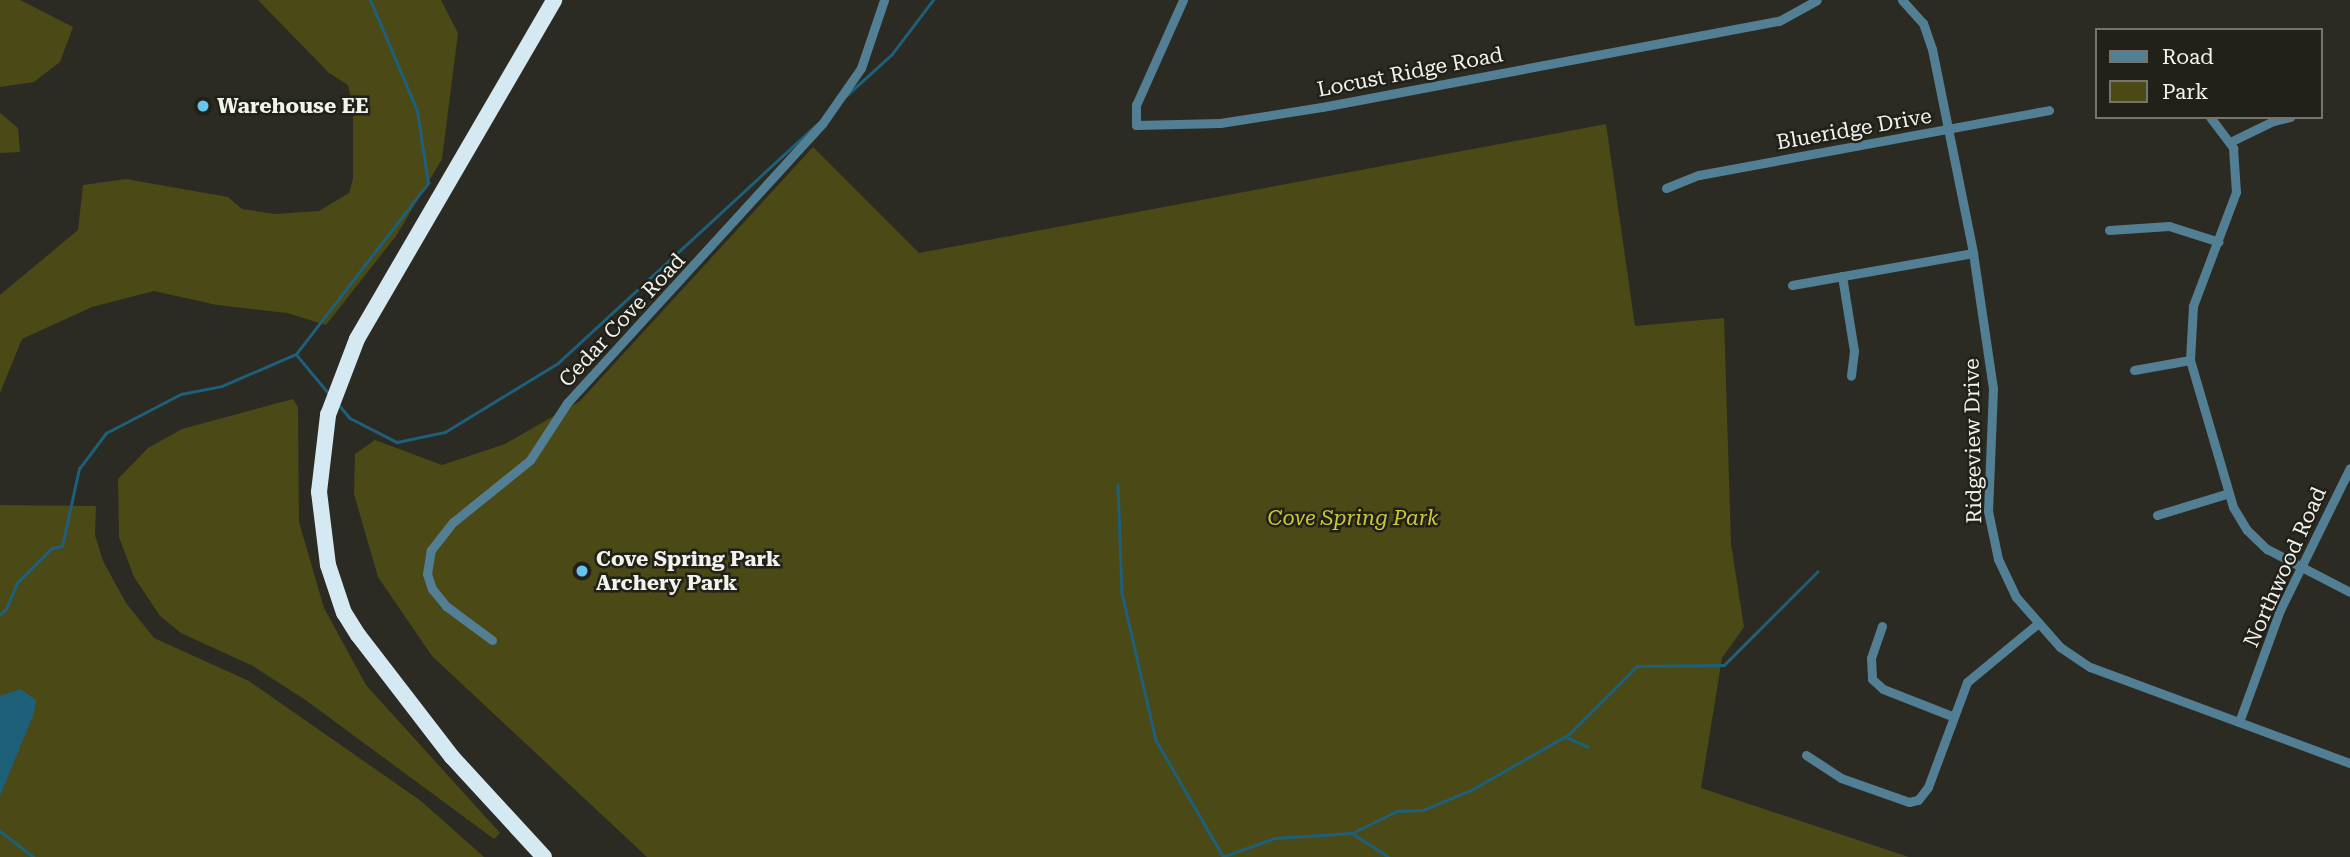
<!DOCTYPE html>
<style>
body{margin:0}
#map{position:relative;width:2350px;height:857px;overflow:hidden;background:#2b2b23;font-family:"Roboto Serif",serif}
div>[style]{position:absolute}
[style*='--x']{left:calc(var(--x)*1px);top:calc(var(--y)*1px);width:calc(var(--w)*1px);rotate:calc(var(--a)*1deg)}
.green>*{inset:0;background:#4b4916}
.water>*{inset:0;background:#1e5f7a}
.stream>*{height:2.5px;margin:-1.25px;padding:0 1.25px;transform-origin:1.25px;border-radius:1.25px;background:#1e5f7a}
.street>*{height:9px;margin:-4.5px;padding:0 4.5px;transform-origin:4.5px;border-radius:4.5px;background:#537f94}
.highway>*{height:16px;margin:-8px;padding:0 8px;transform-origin:8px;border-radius:8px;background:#d5e9f3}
.dots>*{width:19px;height:19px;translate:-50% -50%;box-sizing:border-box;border:4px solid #21211a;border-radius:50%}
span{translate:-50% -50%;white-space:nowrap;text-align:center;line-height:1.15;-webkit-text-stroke:5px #21211a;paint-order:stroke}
.street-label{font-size:21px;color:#f2f3ed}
.poi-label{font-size:21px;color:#f2f3ed;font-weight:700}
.left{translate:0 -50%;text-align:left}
.park-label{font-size:21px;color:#cec836;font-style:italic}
.legend{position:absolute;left:2095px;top:28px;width:228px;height:91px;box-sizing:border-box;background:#21211a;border:2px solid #75756e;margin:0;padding:9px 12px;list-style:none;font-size:21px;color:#f2f3ed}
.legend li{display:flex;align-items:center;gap:14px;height:35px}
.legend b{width:35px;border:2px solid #75756e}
</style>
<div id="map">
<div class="green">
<i style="clip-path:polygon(0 0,20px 0,73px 27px,60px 62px,34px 82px,0 87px)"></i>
<i style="clip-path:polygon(258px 0,441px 0,458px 33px,442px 159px,396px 236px,326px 325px,287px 313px,217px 305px,154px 291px,92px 307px,22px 339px,0 393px,0 295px,78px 230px,83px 185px,126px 179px,228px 197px,242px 209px,275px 214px,319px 211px,349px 193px,353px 179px,353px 106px,348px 85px,329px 73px)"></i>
<i style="clip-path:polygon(0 113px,18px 128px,20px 152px,0 153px)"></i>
<i style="clip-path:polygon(1606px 124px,1635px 326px,1724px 318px,1731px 544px,1744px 627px,1722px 658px,1701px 788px,1909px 857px,647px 857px,432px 656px,378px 577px,354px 494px,355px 454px,375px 440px,442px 465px,505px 444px,580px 401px,813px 147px,919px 253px)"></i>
<i style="clip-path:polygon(293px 399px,298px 407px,299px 522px,324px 608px,366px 685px,500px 833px,494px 839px,307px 701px,253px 666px,181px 633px,160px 616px,134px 577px,119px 537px,118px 479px,148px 448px,182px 429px)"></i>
<i style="clip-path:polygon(0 505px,96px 506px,95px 535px,103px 561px,126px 603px,154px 638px,249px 681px,421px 801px,484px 857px,0 857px)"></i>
</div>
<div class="water">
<i style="clip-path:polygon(20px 689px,36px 700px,34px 713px,0 796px,0 696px)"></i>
</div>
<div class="stream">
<i style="--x:846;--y:96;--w:62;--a:-42.4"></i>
<i style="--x:892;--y:54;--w:68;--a:-52.8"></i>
<i style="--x:296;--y:354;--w:53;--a:50.3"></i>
<i style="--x:339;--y:405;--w:17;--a:50"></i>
<i style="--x:350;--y:418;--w:53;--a:27.1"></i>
<i style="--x:397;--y:442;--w:49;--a:-11.8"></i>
<i style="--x:445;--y:432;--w:132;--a:-31.4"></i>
<i style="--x:558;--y:363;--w:351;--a:-42.7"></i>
<i style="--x:1118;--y:485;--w:108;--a:87.9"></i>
<i style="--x:1122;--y:593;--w:151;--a:77"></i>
<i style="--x:1156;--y:740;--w:134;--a:60"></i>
<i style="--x:0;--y:614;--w:8;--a:-40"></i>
<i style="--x:6;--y:609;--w:28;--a:-67"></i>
<i style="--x:17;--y:583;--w:49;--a:-45"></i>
<i style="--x:52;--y:548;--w:10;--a:-11"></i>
<i style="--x:62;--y:546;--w:79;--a:-77.6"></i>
<i style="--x:79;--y:469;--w:45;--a:-53.1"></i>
<i style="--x:106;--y:433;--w:85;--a:-27.5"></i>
<i style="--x:181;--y:394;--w:42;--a:-11"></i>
<i style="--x:222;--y:386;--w:81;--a:-23.4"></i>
<i style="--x:296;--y:354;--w:216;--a:-52.3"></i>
<i style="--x:428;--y:183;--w:73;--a:-98.7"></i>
<i style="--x:417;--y:111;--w:121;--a:-112.9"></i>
<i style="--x:1566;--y:737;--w:24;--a:24"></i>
<i style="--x:0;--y:831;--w:43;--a:37.4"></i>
<i style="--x:1352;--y:833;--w:44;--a:33"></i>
<i style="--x:1222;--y:857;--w:56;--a:-19.7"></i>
<i style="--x:1275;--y:838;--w:77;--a:-3.7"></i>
<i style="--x:1352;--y:833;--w:50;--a:-26.1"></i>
<i style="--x:1397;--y:811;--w:26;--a:-2"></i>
<i style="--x:1423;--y:810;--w:52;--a:-22.6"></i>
<i style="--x:1471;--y:790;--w:112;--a:-29.6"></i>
<i style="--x:1568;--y:735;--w:98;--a:-45"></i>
<i style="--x:1637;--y:666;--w:87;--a:-0.7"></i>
<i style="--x:1724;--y:665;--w:132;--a:-45"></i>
</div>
<div class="street">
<i style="--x:1183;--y:0;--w:115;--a:114.1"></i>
<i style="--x:1136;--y:105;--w:20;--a:90"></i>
<i style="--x:1136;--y:125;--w:84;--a:-1.4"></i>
<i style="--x:1220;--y:123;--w:103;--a:-8.9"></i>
<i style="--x:1322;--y:107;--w:465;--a:-10.7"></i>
<i style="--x:1779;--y:21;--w:43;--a:-28.9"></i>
<i style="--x:1902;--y:0;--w:31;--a:48"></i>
<i style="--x:1923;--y:23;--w:28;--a:71"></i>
<i style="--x:1932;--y:49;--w:208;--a:78.6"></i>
<i style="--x:1973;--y:253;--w:136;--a:81.6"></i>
<i style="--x:1993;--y:388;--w:123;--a:92.3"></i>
<i style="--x:1988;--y:511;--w:49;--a:78.2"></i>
<i style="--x:1998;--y:559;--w:42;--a:64.7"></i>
<i style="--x:2016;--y:597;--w:67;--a:48.7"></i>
<i style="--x:2060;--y:647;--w:36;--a:34"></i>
<i style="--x:2090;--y:667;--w:277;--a:20.3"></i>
<i style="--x:2210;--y:117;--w:39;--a:53"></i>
<i style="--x:2233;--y:148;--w:44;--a:86.1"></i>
<i style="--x:2236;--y:192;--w:122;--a:110.7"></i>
<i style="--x:2193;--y:306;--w:54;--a:93.2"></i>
<i style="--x:2190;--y:360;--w:153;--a:73.7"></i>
<i style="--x:2233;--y:507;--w:27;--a:59"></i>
<i style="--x:2247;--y:530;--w:28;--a:44"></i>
<i style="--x:2267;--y:549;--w:93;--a:27.4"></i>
<i style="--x:2230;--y:142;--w:48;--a:-26"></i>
<i style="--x:2273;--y:121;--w:18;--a:-13"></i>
<i style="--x:1666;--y:188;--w:35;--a:-22"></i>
<i style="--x:1699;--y:175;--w:356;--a:-10.5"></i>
<i style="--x:2109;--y:230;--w:60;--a:-3.8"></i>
<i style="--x:2169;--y:226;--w:52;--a:17.7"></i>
<i style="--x:1842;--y:276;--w:76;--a:80.9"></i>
<i style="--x:1854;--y:351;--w:25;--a:97"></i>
<i style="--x:1792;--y:285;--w:184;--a:-10"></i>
<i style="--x:2134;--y:370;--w:57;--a:-10.1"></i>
<i style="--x:2157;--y:515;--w:75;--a:-17"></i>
<i style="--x:1882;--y:626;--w:34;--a:109"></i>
<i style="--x:1871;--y:658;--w:21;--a:87"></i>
<i style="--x:1872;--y:679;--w:15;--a:42"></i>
<i style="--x:1883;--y:689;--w:74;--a:21.4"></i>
<i style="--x:492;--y:640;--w:57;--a:-143.5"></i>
<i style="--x:446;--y:606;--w:22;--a:-129"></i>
<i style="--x:432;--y:589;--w:16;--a:-108"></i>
<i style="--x:427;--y:574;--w:24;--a:-81"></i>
<i style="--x:431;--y:550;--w:34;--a:-52"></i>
<i style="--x:452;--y:523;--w:100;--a:-38.9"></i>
<i style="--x:530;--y:460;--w:68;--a:-57"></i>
<i style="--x:567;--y:403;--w:378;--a:-47.6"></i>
<i style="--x:822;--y:124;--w:68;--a:-55.1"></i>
<i style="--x:861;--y:68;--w:72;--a:-71.3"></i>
<i style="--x:2239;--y:722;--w:119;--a:-69.9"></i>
<i style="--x:2280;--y:610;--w:158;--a:-63.8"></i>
<i style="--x:1806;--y:755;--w:42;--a:33.3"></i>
<i style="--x:1841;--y:778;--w:72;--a:19.4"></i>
<i style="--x:1909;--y:802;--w:9;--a:-13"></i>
<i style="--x:1918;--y:800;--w:16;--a:-52"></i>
<i style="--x:1928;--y:787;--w:112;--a:-69.6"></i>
<i style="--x:1967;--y:682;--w:91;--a:-39.6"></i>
</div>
<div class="highway">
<i style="--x:544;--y:857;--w:136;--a:-132.6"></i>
<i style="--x:452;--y:757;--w:154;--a:-127.6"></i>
<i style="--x:358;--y:635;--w:26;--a:-122"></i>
<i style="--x:344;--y:613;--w:51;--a:-108.4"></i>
<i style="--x:328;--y:565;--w:74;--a:-97"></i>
<i style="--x:319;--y:492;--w:78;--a:-83.3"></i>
<i style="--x:328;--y:415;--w:81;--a:-69.1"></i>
<i style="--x:357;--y:339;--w:392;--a:-59.8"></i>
</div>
<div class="dots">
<i style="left:203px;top:106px;background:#66c4ef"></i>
<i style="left:582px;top:571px;background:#66c4ef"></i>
</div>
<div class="street-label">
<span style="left:1410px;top:72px;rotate:-11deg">Locust Ridge Road</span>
<span style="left:1854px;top:129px;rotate:-10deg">Blueridge Drive</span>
<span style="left:622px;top:320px;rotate:-47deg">Cedar Cove Road</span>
<span style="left:1973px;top:441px;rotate:-91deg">Ridgeview Drive</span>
<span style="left:2285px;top:567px;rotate:-66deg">Northwood Road</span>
</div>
<div class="poi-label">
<span class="left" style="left:217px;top:106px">Warehouse EE</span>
<span class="left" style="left:596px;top:571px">Cove Spring Park<br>Archery Park</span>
</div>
<div class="park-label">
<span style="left:1353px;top:518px">Cove Spring Park</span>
</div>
<ul class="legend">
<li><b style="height:9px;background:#537f94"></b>Road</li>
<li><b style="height:19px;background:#4b4916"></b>Park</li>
</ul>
</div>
